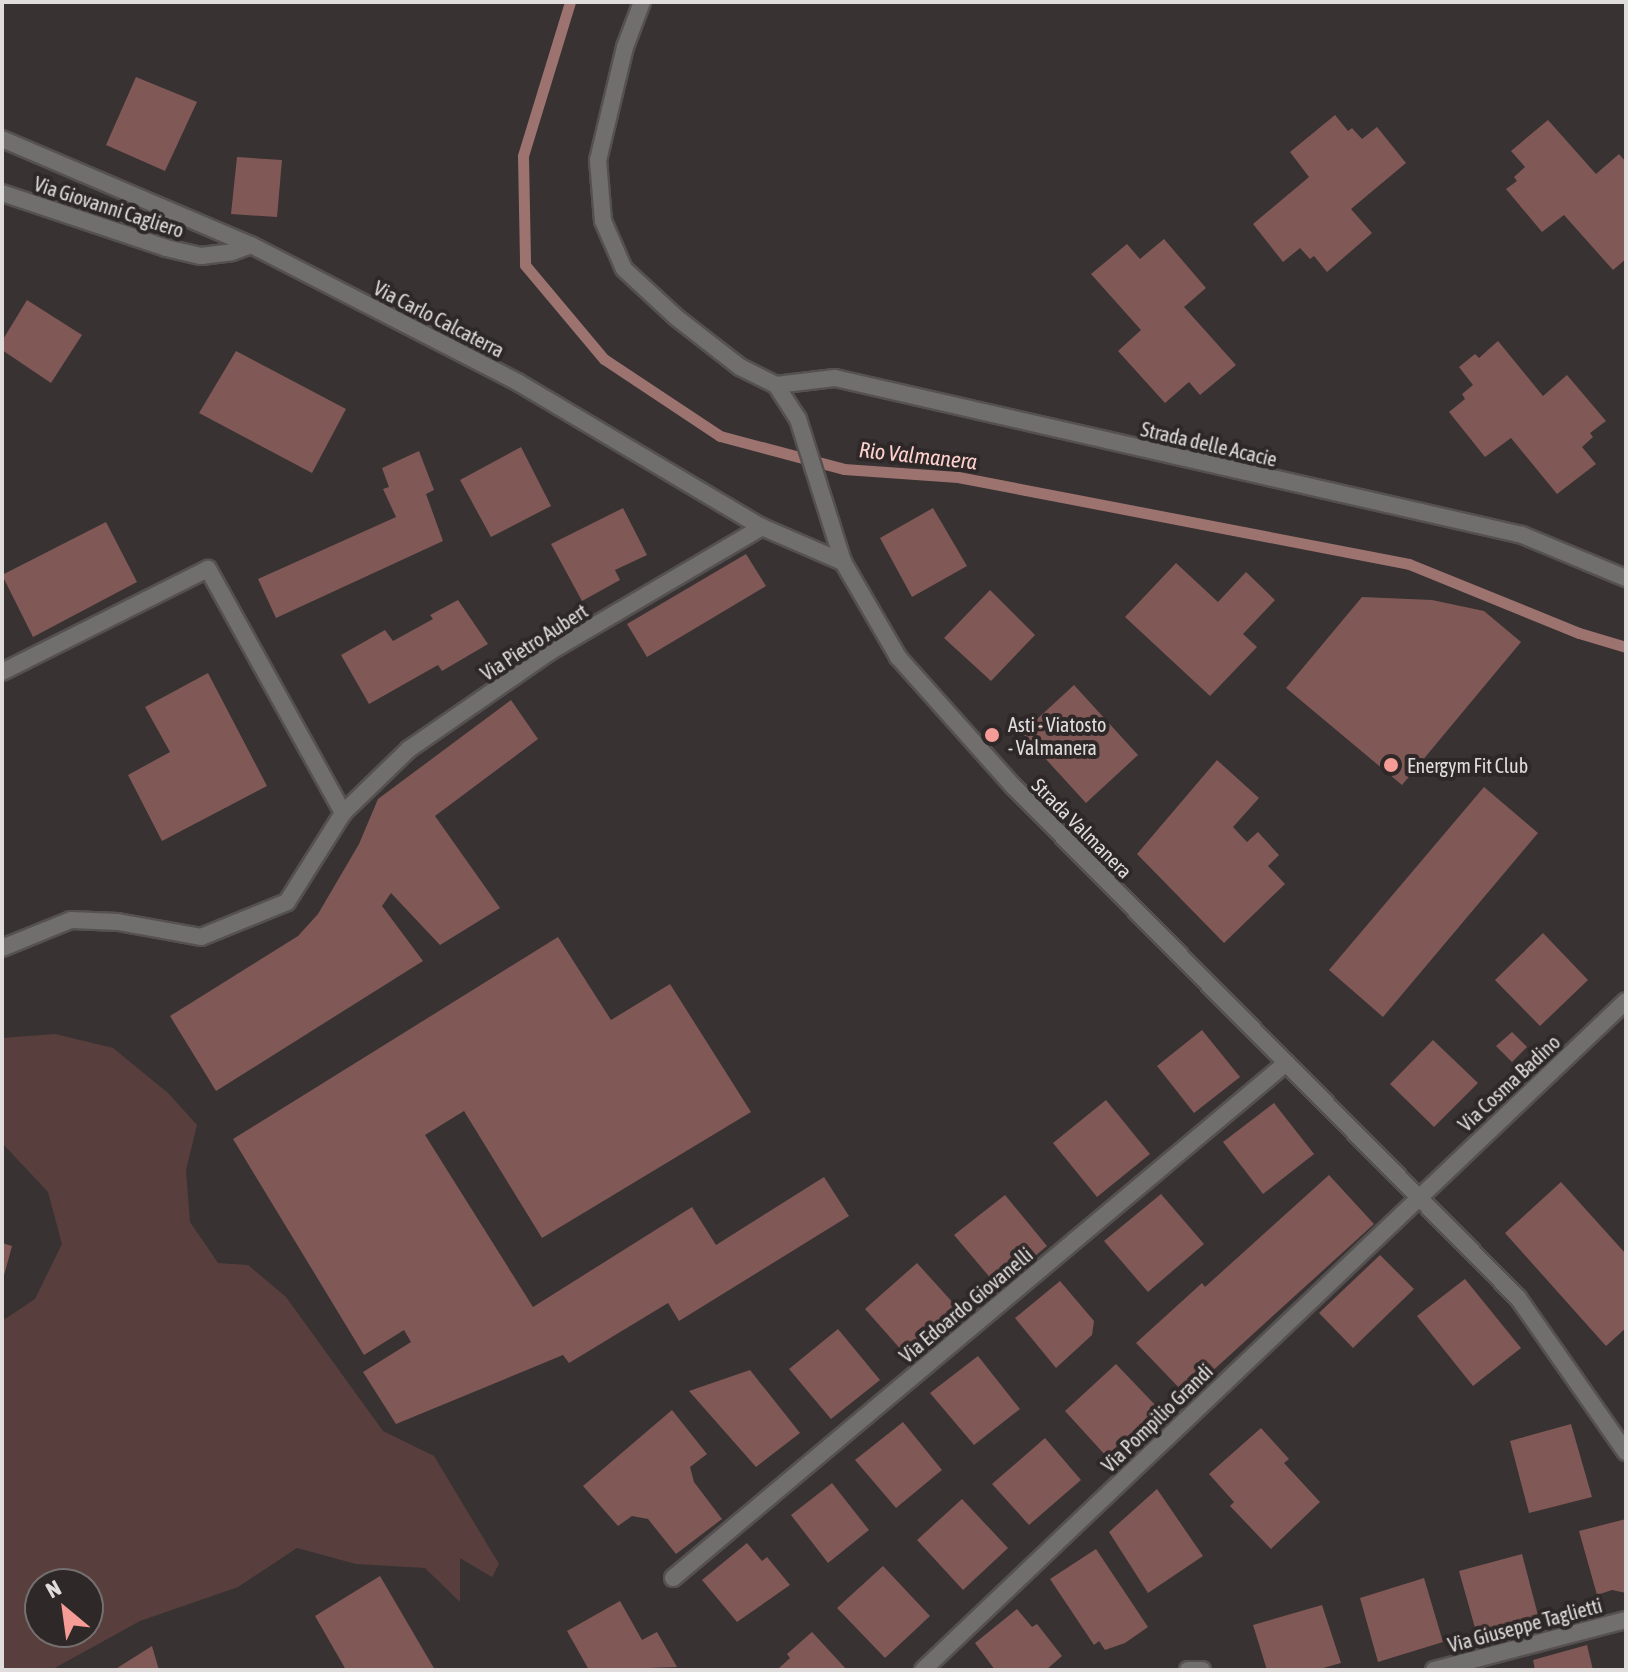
<!DOCTYPE html>
<style>
body{margin:0}
#map{position:relative;width:1628px;height:1672px;overflow:hidden;background:#383232;font-family:"Asap Condensed",sans-serif}
div>[style]{position:absolute}
[style*='--x']{left:calc(var(--x)*1px);top:calc(var(--y)*1px);width:calc(var(--w)*1px);rotate:calc(var(--a)*1deg)}
.green>*{inset:0;background:#583f3d}
.stream>*{height:11px;margin:-5.5px;padding:0 5.5px;transform-origin:5.5px;border-radius:5.5px;background:#9d7370}
.building>*{inset:0;background:#805856}
.roads{filter:drop-shadow(2px 0 #565151) drop-shadow(-2px 0 #565151) drop-shadow(0 2px #565151) drop-shadow(0 -2px #565151)}
.minor>*{height:16px;margin:-8px;padding:0 8px;transform-origin:8px;border-radius:8px;background:#716e6e}
.dots>*{width:22px;height:22px;translate:-50% -50%;box-sizing:border-box;border:4px solid #2e2828;border-radius:50%}
span{translate:-50% -50%;white-space:nowrap;text-align:center;line-height:1.15;-webkit-text-stroke:8px #2e2828;paint-order:stroke}
.street-label{font-size:20px;color:#e0dddc}
.poi-label{font-size:20px;color:#e0dddc}
.left{translate:0 -50%;text-align:left}
.water-label{font-size:22px;color:#fdd1cd;font-style:italic}
.frame{position:absolute;inset:0;border:4px solid #e0dddc;pointer-events:none}
.north{position:absolute;left:24px;top:1568px;width:80px;height:80px;box-sizing:border-box;background:#2e2828;border:2px solid #757070;border-radius:50%;rotate:331deg;font-size:22px;font-weight:700;line-height:32px;text-align:center;color:#e0dddc}
.north::after{content:'';display:block;margin:auto;width:28px;height:36px;background:#f59c96;clip-path:polygon(50% 0,100% 100%,50% 72%,0 100%)}
</style>
<div id="map">
<div class="green">
<i style="clip-path:polygon(evenodd,55px 1034px,113px 1048px,168px 1093px,197px 1125px,186px 1170px,190px 1222px,218px 1263px,248px 1265px,286px 1297px,383px 1431px,434px 1456px,499px 1564px,492px 1577px,460px 1558px,460px 1602px,425px 1568px,356px 1564px,297px 1548px,238px 1587px,140px 1621px,51px 1670px,2px 1670px,2px 1321px,35px 1299px,62px 1244px,48px 1192px,2px 1143px,2px 1038px,55px 1034px,40px 1584px,88px 1584px,88px 1632px,40px 1632px,40px 1584px)"></i>
</div>
<div class="stream">
<i style="--x:570;--y:2;--w:161;--a:107"></i>
<i style="--x:523;--y:156;--w:109;--a:88.9"></i>
<i style="--x:525;--y:265;--w:123;--a:50"></i>
<i style="--x:604;--y:359;--w:139;--a:33.6"></i>
<i style="--x:720;--y:436;--w:128;--a:14.9"></i>
<i style="--x:844;--y:469;--w:114;--a:4"></i>
<i style="--x:958;--y:477;--w:459;--a:10.9"></i>
<i style="--x:1409;--y:564;--w:183;--a:22.1"></i>
<i style="--x:1579;--y:633;--w:49;--a:16.6"></i>
</div>
<div class="building">
<i style="clip-path:polygon(136px 77px,197px 102px,165px 171px,106px 145px)"></i>
<i style="clip-path:polygon(1335px 115px,1348px 131px,1352px 128px,1362px 139px,1377px 127px,1406px 163px,1351px 209px,1372px 233px,1327px 272px,1314px 256px,1310px 259px,1300px 248px,1283px 262px,1253px 224px,1309px 177px,1290px 152px)"></i>
<i style="clip-path:polygon(1548px 120px,1596px 174px,1619px 154px,1626px 162px,1626px 259px,1613px 270px,1564px 215px,1542px 232px,1506px 189px,1517px 181px,1514px 177px,1525px 167px,1511px 151px)"></i>
<i style="clip-path:polygon(237px 157px,282px 160px,277px 217px,231px 214px)"></i>
<i style="clip-path:polygon(1164px 239px,1206px 288px,1184px 307px,1236px 365px,1200px 395px,1189px 382px,1165px 403px,1118px 351px,1141px 330px,1091px 274px,1127px 244px,1140px 259px)"></i>
<i style="clip-path:polygon(27px 300px,82px 335px,51px 383px,2px 350px,2px 341px)"></i>
<i style="clip-path:polygon(1498px 341px,1543px 396px,1567px 375px,1606px 421px,1590px 433px,1593px 437px,1582px 447px,1596px 464px,1557px 494px,1511px 438px,1485px 457px,1449px 412px,1465px 399px,1462px 394px,1473px 385px,1459px 367px,1475px 354px,1479px 358px)"></i>
<i style="clip-path:polygon(236px 351px,346px 409px,312px 473px,199px 413px)"></i>
<i style="clip-path:polygon(521px 447px,551px 506px,491px 537px,460px 480px)"></i>
<i style="clip-path:polygon(419px 451px,434px 490px,426px 494px,443px 541px,276px 618px,258px 579px,396px 517px,383px 489px,389px 487px,382px 468px)"></i>
<i style="clip-path:polygon(623px 508px,647px 555px,615px 570px,620px 580px,582px 601px,551px 544px)"></i>
<i style="clip-path:polygon(933px 508px,967px 566px,912px 597px,880px 538px)"></i>
<i style="clip-path:polygon(106px 522px,137px 582px,33px 637px,2px 575px)"></i>
<i style="clip-path:polygon(746px 554px,766px 586px,647px 657px,627px 624px)"></i>
<i style="clip-path:polygon(1176px 563px,1218px 602px,1246px 572px,1275px 600px,1243px 634px,1257px 647px,1210px 696px,1125px 617px)"></i>
<i style="clip-path:polygon(990px 590px,1035px 635px,991px 681px,944px 638px)"></i>
<i style="clip-path:polygon(1362px 597px,1432px 600px,1484px 611px,1521px 642px,1402px 785px,1286px 688px)"></i>
<i style="clip-path:polygon(458px 600px,488px 644px,442px 671px,438px 665px,369px 704px,341px 655px,385px 630px,393px 641px,433px 619px,430px 615px)"></i>
<i style="clip-path:polygon(208px 673px,267px 786px,162px 841px,128px 775px,170px 752px,145px 707px)"></i>
<i style="clip-path:polygon(1074px 685px,1138px 755px,1086px 803px,1022px 733px)"></i>
<i style="clip-path:polygon(511px 700px,538px 739px,435px 816px,500px 908px,440px 945px,391px 893px,382px 906px,423px 961px,216px 1091px,170px 1016px,298px 936px,318px 914px,359px 844px,378px 799px)"></i>
<i style="clip-path:polygon(1217px 760px,1259px 798px,1233px 827px,1247px 842px,1258px 832px,1279px 855px,1268px 866px,1285px 884px,1224px 943px,1137px 854px)"></i>
<i style="clip-path:polygon(1484px 787px,1538px 833px,1383px 1017px,1329px 970px)"></i>
<i style="clip-path:polygon(1543px 933px,1588px 980px,1540px 1026px,1495px 980px)"></i>
<i style="clip-path:polygon(558px 937px,611px 1020px,670px 984px,751px 1112px,542px 1238px,464px 1111px,425px 1135px,533px 1307px,692px 1207px,716px 1245px,824px 1177px,849px 1216px,679px 1321px,668px 1303px,569px 1363px,563px 1355px,396px 1424px,363px 1372px,411px 1342px,404px 1330px,364px 1355px,233px 1139px)"></i>
<i style="clip-path:polygon(1202px 1030px,1240px 1077px,1194px 1113px,1157px 1066px)"></i>
<i style="clip-path:polygon(1512px 1032px,1527px 1047px,1512px 1062px,1496px 1046px)"></i>
<i style="clip-path:polygon(1433px 1040px,1478px 1083px,1434px 1127px,1390px 1084px)"></i>
<i style="clip-path:polygon(1106px 1100px,1150px 1154px,1097px 1197px,1053px 1143px)"></i>
<i style="clip-path:polygon(1274px 1103px,1314px 1154px,1263px 1194px,1223px 1142px)"></i>
<i style="clip-path:polygon(1329px 1175px,1374px 1224px,1186px 1395px,1136px 1343px,1202px 1283px,1205px 1287px)"></i>
<i style="clip-path:polygon(1561px 1182px,1626px 1254px,1626px 1328px,1606px 1346px,1505px 1233px)"></i>
<i style="clip-path:polygon(1161px 1194px,1204px 1244px,1148px 1292px,1104px 1241px)"></i>
<i style="clip-path:polygon(1005px 1195px,1047px 1246px,998px 1287px,954px 1235px)"></i>
<i style="clip-path:polygon(2px 1243px,12px 1246px,3px 1279px,2px 1279px)"></i>
<i style="clip-path:polygon(1380px 1255px,1414px 1289px,1353px 1348px,1319px 1313px)"></i>
<i style="clip-path:polygon(917px 1263px,964px 1315px,912px 1362px,865px 1309px)"></i>
<i style="clip-path:polygon(1465px 1279px,1521px 1348px,1473px 1386px,1417px 1316px)"></i>
<i style="clip-path:polygon(1060px 1281px,1094px 1321px,1092px 1335px,1056px 1368px,1015px 1318px)"></i>
<i style="clip-path:polygon(838px 1329px,880px 1380px,831px 1419px,789px 1369px)"></i>
<i style="clip-path:polygon(978px 1356px,1020px 1409px,974px 1445px,930px 1393px)"></i>
<i style="clip-path:polygon(1116px 1364px,1159px 1409px,1106px 1456px,1065px 1411px)"></i>
<i style="clip-path:polygon(750px 1370px,800px 1433px,756px 1467px,689px 1391px)"></i>
<i style="clip-path:polygon(672px 1410px,707px 1454px,690px 1467px,694px 1482px,722px 1519px,676px 1554px,648px 1519px,632px 1516px,618px 1526px,583px 1486px)"></i>
<i style="clip-path:polygon(903px 1422px,942px 1470px,896px 1508px,855px 1460px)"></i>
<i style="clip-path:polygon(1571px 1424px,1592px 1497px,1529px 1513px,1510px 1441px)"></i>
<i style="clip-path:polygon(1261px 1428px,1289px 1459px,1284px 1463px,1320px 1502px,1271px 1549px,1230px 1506px,1234px 1502px,1209px 1474px)"></i>
<i style="clip-path:polygon(1045px 1438px,1081px 1480px,1029px 1525px,992px 1484px)"></i>
<i style="clip-path:polygon(832px 1483px,869px 1530px,828px 1563px,791px 1515px)"></i>
<i style="clip-path:polygon(1157px 1489px,1203px 1556px,1148px 1593px,1109px 1532px)"></i>
<i style="clip-path:polygon(962px 1499px,1008px 1548px,963px 1590px,917px 1540px)"></i>
<i style="clip-path:polygon(1626px 1519px,1626px 1593px,1612px 1590px,1597px 1595px,1579px 1531px)"></i>
<i style="clip-path:polygon(747px 1543px,762px 1561px,767px 1557px,790px 1585px,737px 1622px,702px 1580px)"></i>
<i style="clip-path:polygon(1096px 1549px,1148px 1627px,1125px 1643px,1105px 1650px,1099px 1641px,1094px 1645px,1050px 1579px)"></i>
<i style="clip-path:polygon(1522px 1554px,1539px 1619px,1477px 1635px,1459px 1571px)"></i>
<i style="clip-path:polygon(883px 1566px,930px 1616px,885px 1658px,837px 1608px)"></i>
<i style="clip-path:polygon(380px 1576px,435px 1670px,346px 1670px,315px 1616px)"></i>
<i style="clip-path:polygon(1424px 1578px,1443px 1642px,1378px 1662px,1360px 1598px)"></i>
<i style="clip-path:polygon(620px 1601px,642px 1640px,657px 1632px,677px 1667px,589px 1670px,567px 1631px)"></i>
<i style="clip-path:polygon(1322px 1605px,1341px 1663px,1316px 1670px,1267px 1670px,1253px 1625px)"></i>
<i style="clip-path:polygon(1017px 1609px,1032px 1627px,1037px 1624px,1062px 1656px,1046px 1670px,995px 1670px,975px 1643px)"></i>
<i style="clip-path:polygon(812px 1632px,847px 1670px,777px 1670px,790px 1658px,787px 1654px)"></i>
<i style="clip-path:polygon(1587px 1645px,1593px 1670px,1535px 1670px,1533px 1660px)"></i>
<i style="clip-path:polygon(152px 1646px,159px 1670px,114px 1670px)"></i>
</div>
<div class="roads">
<div class="minor">
<i style="--x:642;--y:2;--w:48;--a:110.7"></i>
<i style="--x:625;--y:47;--w:116;--a:103.4"></i>
<i style="--x:598;--y:160;--w:61;--a:85.3"></i>
<i style="--x:603;--y:221;--w:52;--a:66.4"></i>
<i style="--x:624;--y:269;--w:72;--a:42.8"></i>
<i style="--x:677;--y:318;--w:80;--a:37.9"></i>
<i style="--x:740;--y:367;--w:40;--a:26.6"></i>
<i style="--x:776;--y:385;--w:40;--a:57.1"></i>
<i style="--x:798;--y:419;--w:150;--a:72.5"></i>
<i style="--x:843;--y:562;--w:110;--a:59.9"></i>
<i style="--x:898;--y:657;--w:173;--a:48.3"></i>
<i style="--x:1013;--y:786;--w:719;--a:45.39"></i>
<i style="--x:1518;--y:1298;--w:188;--a:55"></i>
<i style="--x:2;--y:139;--w:271;--a:23.1"></i>
<i style="--x:251;--y:245;--w:301;--a:27.2"></i>
<i style="--x:519;--y:383;--w:282;--a:30.7"></i>
<i style="--x:762;--y:527;--w:88;--a:23.4"></i>
<i style="--x:2;--y:193;--w:173;--a:18.5"></i>
<i style="--x:166;--y:248;--w:36;--a:13"></i>
<i style="--x:201;--y:256;--w:31;--a:-7"></i>
<i style="--x:232;--y:252;--w:20;--a:-20"></i>
<i style="--x:776;--y:385;--w:59;--a:-6.8"></i>
<i style="--x:835;--y:378;--w:705;--a:12.87"></i>
<i style="--x:1522;--y:535;--w:113;--a:22.5"></i>
<i style="--x:2;--y:672;--w:230;--a:-26.6"></i>
<i style="--x:208;--y:569;--w:279;--a:61"></i>
<i style="--x:2;--y:948;--w:74;--a:-22.1"></i>
<i style="--x:71;--y:920;--w:47;--a:2.4"></i>
<i style="--x:118;--y:922;--w:84;--a:10.2"></i>
<i style="--x:201;--y:937;--w:93;--a:-22.1"></i>
<i style="--x:287;--y:902;--w:105;--a:-57.8"></i>
<i style="--x:343;--y:813;--w:92;--a:-44.1"></i>
<i style="--x:409;--y:749;--w:173;--a:-34.6"></i>
<i style="--x:551;--y:651;--w:245;--a:-30.4"></i>
<i style="--x:673;--y:1578;--w:801;--a:-40.03"></i>
<i style="--x:923;--y:1670;--w:970;--a:-43.58"></i>
<i style="--x:1188;--y:1670;--w:14;--a:0"></i>
<i style="--x:1434;--y:1670;--w:198;--a:-14.6"></i>
</div>
</div>
<div class="dots">
<i style="left:992px;top:735px;background:#f59c96"></i>
<i style="left:1391px;top:765px;background:#f59c96"></i>
</div>
<div class="street-label">
<span style="left:109px;top:207px;rotate:18deg">Via Giovanni Cagliero</span>
<span style="left:439px;top:319px;rotate:27deg">Via Carlo Calcaterra</span>
<span style="left:1209px;top:444px;rotate:13deg">Strada delle Acacie</span>
<span style="left:534px;top:642px;rotate:-33deg">Via Pietro Aubert</span>
<span style="left:1082px;top:828px;rotate:45deg">Strada Valmanera</span>
<span style="left:1509px;top:1083px;rotate:-43deg">Via Cosma Badino</span>
<span style="left:966px;top:1305px;rotate:-40deg">Via Edoardo Giovanelli</span>
<span style="left:1157px;top:1418px;rotate:-44deg">Via Pompilio Grandi</span>
<span style="left:1525px;top:1625px;rotate:-15deg">Via Giuseppe Taglietti</span>
</div>
<div class="poi-label">
<span class="left" style="left:1008px;top:736px">Asti - Viatosto<br>- Valmanera</span>
<span class="left" style="left:1407px;top:765px">Energym Fit Club</span>
</div>
<div class="water-label">
<span style="left:918px;top:456px;rotate:6deg">Rio Valmanera</span>
</div>
<div class="frame"></div>
<div class="north">N</div>
</div>
